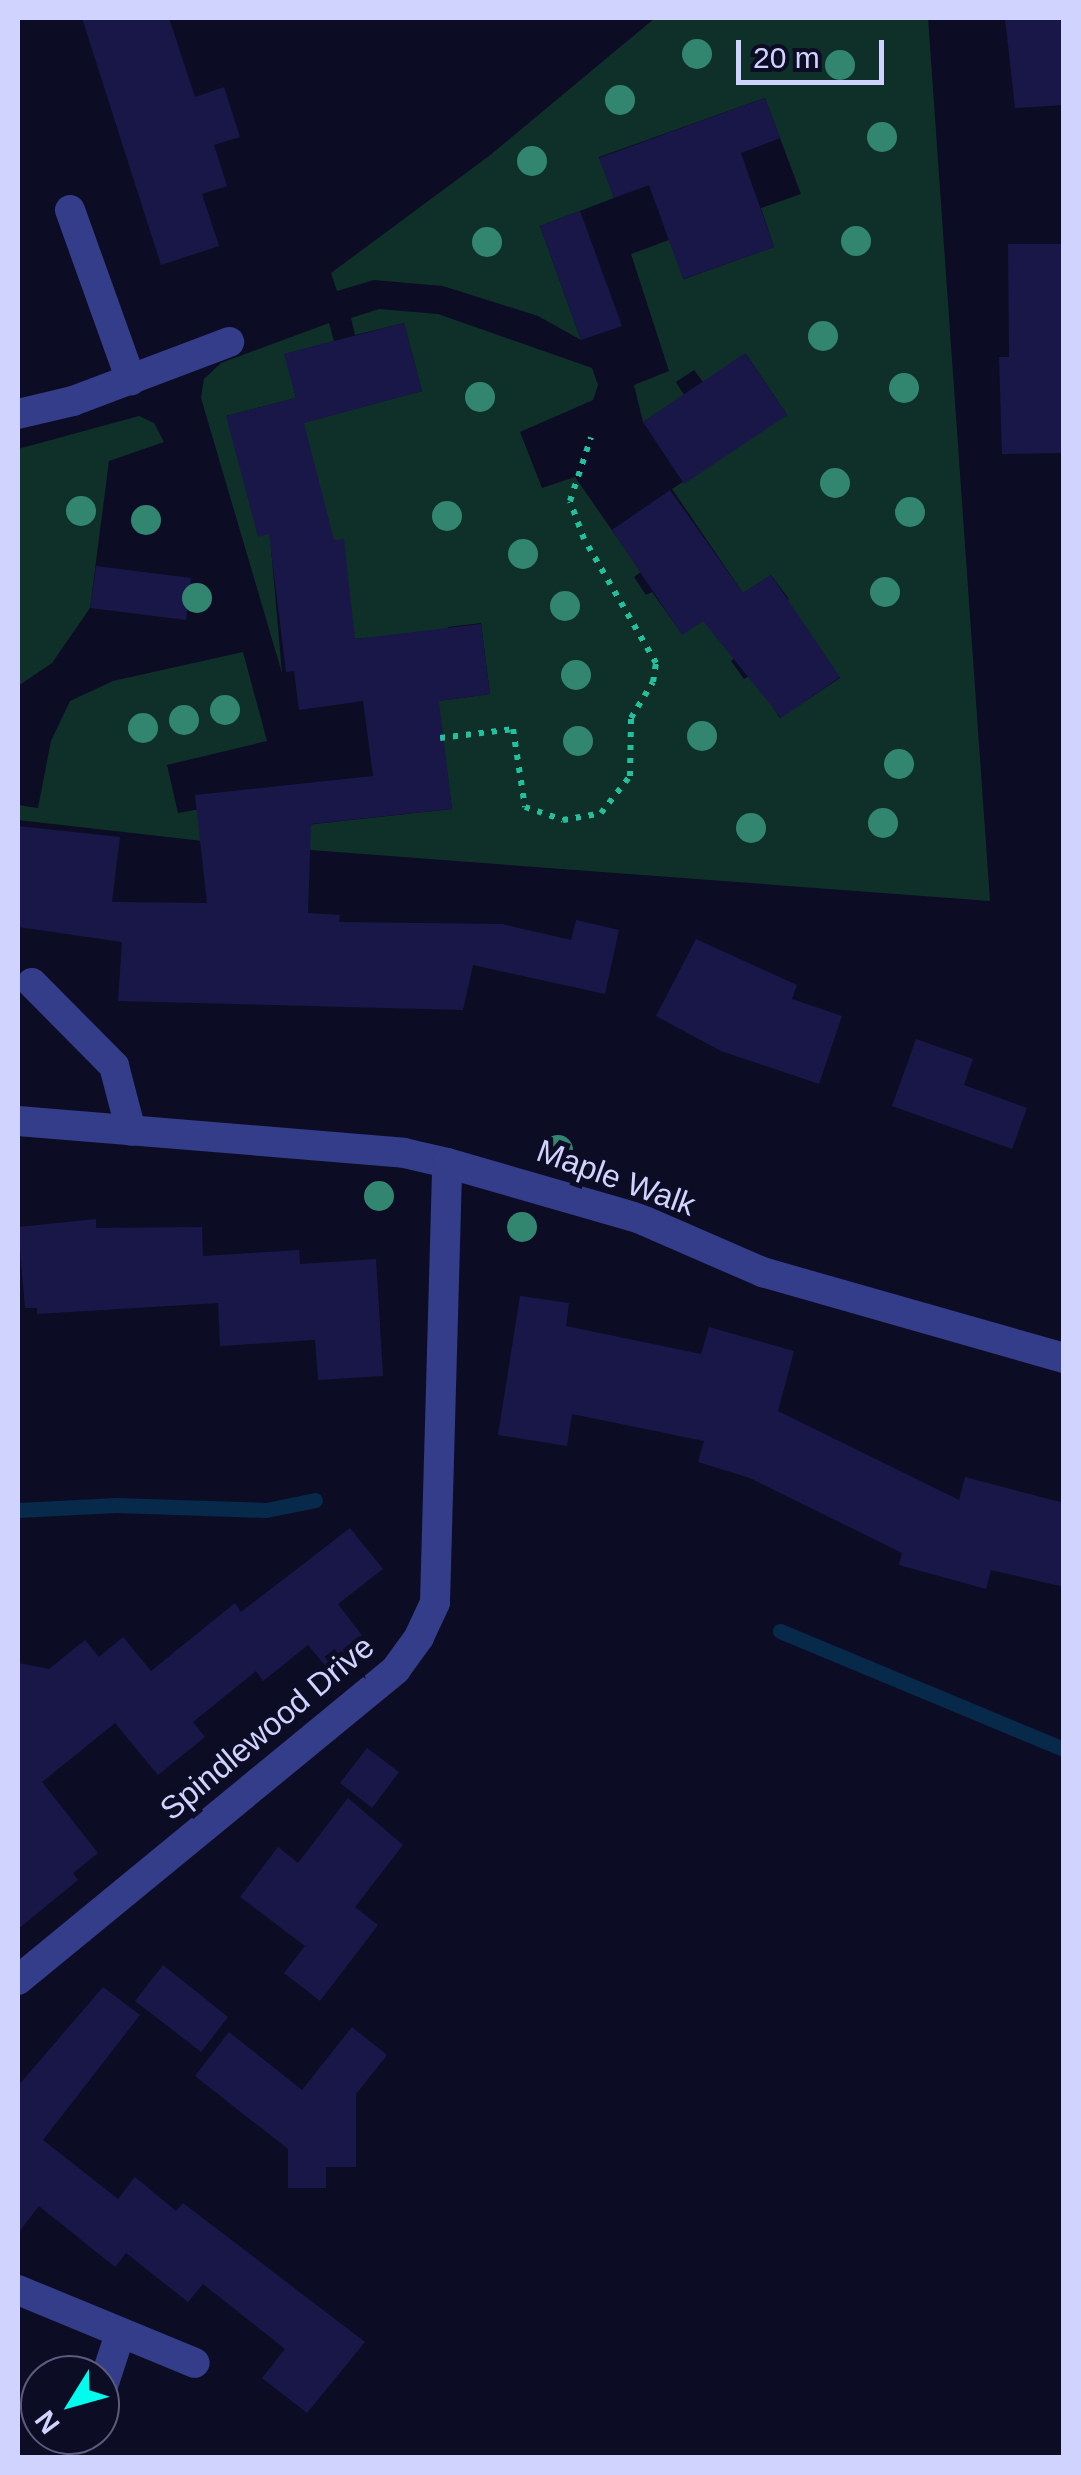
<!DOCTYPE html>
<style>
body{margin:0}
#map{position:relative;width:1081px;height:2475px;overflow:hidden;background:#0d0c25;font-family:Helvetica,sans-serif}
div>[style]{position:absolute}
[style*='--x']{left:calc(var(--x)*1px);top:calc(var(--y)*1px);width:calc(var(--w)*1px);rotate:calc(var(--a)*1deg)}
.green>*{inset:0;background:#0f3029}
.stream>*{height:15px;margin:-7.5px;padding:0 7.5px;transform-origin:7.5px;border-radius:7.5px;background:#072a4a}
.building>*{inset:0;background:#191748}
.path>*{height:6px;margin-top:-3px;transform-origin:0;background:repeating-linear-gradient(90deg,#23c09e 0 5px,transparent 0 13px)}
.minor>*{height:30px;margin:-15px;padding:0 15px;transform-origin:15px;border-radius:15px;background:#333d89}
.trees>*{width:30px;height:30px;margin:-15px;border-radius:50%;background:#32866f}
span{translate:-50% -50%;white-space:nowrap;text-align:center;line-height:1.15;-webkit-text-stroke:10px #0d0c25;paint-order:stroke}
.street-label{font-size:32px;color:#d1d3ff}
.frame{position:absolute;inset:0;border:20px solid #d1d3ff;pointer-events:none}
.north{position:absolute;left:20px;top:2355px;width:100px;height:100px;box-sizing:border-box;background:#0d0c25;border:2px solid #5b5c7c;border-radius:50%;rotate:233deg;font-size:28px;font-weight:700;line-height:40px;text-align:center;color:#d1d3ff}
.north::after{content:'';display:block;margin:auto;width:35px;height:45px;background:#00fced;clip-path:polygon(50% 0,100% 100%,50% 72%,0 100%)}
.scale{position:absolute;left:736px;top:40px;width:148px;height:45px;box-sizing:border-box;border:5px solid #d1d3ff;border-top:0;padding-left:12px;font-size:30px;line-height:35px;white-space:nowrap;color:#d1d3ff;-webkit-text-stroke:8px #0d0c25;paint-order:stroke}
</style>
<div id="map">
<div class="green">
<i style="clip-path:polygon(655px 18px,928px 18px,990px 901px,229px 844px,18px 820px,18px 805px,38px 808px,51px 741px,70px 701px,113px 681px,243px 652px,267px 741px,167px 765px,178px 813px,265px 797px,269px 829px,452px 809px,438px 701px,490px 694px,481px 623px,448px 627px,448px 632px,352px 639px,271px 548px,282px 673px,201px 398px,204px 379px,221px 363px,329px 323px,334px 341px,285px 354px,296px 398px,226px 416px,299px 424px,422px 391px,404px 323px,355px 335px,351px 318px,379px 309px,438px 314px,592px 368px,598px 385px,593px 400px,520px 432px,542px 488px,575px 477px,641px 572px,634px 577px,646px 595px,652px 592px,682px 634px,711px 615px,738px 655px,731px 661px,744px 679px,751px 675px,780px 718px,840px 678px,784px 603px,789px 599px,771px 575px,743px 593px,672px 489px,787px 415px,746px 354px,703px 382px,694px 370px,676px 382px,684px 395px,643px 422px,634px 385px,669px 371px,631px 254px,669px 240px,684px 279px,774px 247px,761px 208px,801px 194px,765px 98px,599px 157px,614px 198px,540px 226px,581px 340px,538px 316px,443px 286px,374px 280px,337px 291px,331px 273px,489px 156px)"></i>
<i style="clip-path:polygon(139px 416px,154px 423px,164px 442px,109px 461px,90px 608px,52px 663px,18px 686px,18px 449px)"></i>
</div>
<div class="stream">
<i style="--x:18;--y:1510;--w:98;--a:-2.9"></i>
<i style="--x:116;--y:1505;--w:150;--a:1.9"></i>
<i style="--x:266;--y:1510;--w:50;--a:-11.5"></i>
<i style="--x:780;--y:1631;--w:308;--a:22.6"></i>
</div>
<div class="building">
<i style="clip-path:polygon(82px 18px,169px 18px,195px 97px,224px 87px,240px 137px,214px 145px,227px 186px,202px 194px,219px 246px,161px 265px)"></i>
<i style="clip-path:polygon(1005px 18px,1061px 18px,1064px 105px,1015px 108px)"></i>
<i style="clip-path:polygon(765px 98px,780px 138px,741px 153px,774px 247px,683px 279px,649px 185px,614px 198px,599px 158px)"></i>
<i style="clip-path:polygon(580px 211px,622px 326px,581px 340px,540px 226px)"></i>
<i style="clip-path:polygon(1008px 244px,1064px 244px,1064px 453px,1002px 454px,999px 357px,1009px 357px)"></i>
<i style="clip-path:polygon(404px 323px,422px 391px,304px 423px,334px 540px,344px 539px,355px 639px,481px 624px,490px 694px,439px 701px,452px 809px,311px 824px,308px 913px,340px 915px,339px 922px,502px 924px,571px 940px,576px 920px,619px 930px,605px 994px,473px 965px,463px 1010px,118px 1001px,122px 942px,18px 927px,18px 826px,120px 837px,112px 902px,207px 903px,195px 795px,373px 776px,363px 701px,299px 710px,294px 671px,286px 672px,269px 534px,258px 537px,226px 416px,296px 398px,284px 354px)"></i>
<i style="clip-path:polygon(745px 353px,787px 415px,684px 484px,643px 422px)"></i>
<i style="clip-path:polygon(670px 490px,743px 593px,771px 575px,840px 677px,781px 718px,703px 621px,682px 635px,612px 530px)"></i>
<i style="clip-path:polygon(96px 566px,191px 578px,186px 620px,90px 608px)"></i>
<i style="clip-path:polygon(696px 939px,797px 985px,792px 999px,842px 1016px,819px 1084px,721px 1051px,656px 1016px)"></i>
<i style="clip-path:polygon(916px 1039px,973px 1059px,964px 1085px,1027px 1108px,1012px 1149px,892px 1106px)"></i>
<i style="clip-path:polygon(96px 1219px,96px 1228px,202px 1227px,203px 1256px,299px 1250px,300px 1264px,376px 1259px,383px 1376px,318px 1380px,315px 1340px,220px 1346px,218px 1303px,37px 1314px,37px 1308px,25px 1308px,18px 1227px)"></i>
<i style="clip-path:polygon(520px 1296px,569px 1303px,566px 1326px,701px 1354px,709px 1327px,794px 1351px,778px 1411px,959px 1500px,965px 1477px,1064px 1503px,1064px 1587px,991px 1570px,986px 1589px,899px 1565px,902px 1553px,750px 1478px,698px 1462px,704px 1441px,572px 1414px,567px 1446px,498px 1435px)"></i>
<i style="clip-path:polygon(350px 1528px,383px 1569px,338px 1604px,364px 1638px,327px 1668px,308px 1645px,263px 1681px,256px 1671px,193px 1722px,205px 1737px,158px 1775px,115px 1723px,42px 1782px,98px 1853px,73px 1873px,78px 1880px,18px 1929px,18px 1663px,49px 1669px,85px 1640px,99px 1657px,123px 1637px,151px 1671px,235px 1603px,241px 1612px)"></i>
<i style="clip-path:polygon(367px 1748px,399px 1772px,372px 1808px,340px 1783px)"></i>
<i style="clip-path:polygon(348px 1798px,403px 1845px,355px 1907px,378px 1925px,320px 2001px,284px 1973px,305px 1946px,240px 1897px,278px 1847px,298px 1863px)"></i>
<i style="clip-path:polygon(163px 1965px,228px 2017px,201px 2052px,135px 2001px)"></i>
<i style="clip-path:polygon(103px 1987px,140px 2015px,43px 2140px,118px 2199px,135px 2177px,176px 2211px,183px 2203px,365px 2342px,307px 2413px,262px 2378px,285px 2349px,203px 2284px,188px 2302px,126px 2253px,115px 2267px,39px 2206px,18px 2233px,18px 2086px)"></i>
<i style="clip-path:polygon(352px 2027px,387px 2055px,356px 2094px,356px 2167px,326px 2167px,326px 2188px,288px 2188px,288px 2149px,195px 2076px,229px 2032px,302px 2090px)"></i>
</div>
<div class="path">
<i style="--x:440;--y:738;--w:74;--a:-7"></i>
<i style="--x:513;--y:729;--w:79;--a:81.3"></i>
<i style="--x:525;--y:807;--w:40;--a:18.9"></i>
<i style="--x:563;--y:820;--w:39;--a:-10"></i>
<i style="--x:601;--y:813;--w:47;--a:-51.9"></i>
<i style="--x:630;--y:776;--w:58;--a:-89"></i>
<i style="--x:631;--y:718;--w:42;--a:-58.6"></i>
<i style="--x:653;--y:682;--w:19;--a:-81"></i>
<i style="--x:656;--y:663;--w:143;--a:-120.1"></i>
<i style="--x:584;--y:539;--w:40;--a:-110.2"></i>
<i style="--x:570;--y:501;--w:67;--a:-71.8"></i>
</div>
<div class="minor">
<i style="--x:70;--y:210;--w:181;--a:70.3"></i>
<i style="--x:18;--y:414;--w:57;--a:-13.3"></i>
<i style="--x:73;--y:401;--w:167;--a:-20.7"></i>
<i style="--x:32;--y:983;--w:117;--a:45.3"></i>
<i style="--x:114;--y:1066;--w:67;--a:75.3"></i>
<i style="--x:18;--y:1121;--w:387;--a:4.7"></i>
<i style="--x:404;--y:1153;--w:44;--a:13.1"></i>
<i style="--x:447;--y:1163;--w:199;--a:16.1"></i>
<i style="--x:638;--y:1218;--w:135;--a:23.5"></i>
<i style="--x:762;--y:1272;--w:314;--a:15.9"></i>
<i style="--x:18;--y:1980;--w:489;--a:-39.4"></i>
<i style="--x:396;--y:1669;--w:39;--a:-54"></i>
<i style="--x:419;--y:1637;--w:38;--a:-65"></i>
<i style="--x:435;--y:1602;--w:439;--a:-88.4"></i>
<i style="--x:18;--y:2290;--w:191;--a:22.4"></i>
<i style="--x:100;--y:2395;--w:61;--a:-71.9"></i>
</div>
<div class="trees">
<i style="left:697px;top:54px"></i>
<i style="left:840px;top:65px"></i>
<i style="left:620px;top:100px"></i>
<i style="left:882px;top:137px"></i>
<i style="left:532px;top:161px"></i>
<i style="left:856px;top:241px"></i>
<i style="left:487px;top:242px"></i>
<i style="left:823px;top:336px"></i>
<i style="left:904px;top:388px"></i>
<i style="left:480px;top:397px"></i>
<i style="left:835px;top:483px"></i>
<i style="left:81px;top:511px"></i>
<i style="left:910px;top:512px"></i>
<i style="left:447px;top:516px"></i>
<i style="left:146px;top:520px"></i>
<i style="left:523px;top:554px"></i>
<i style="left:885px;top:592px"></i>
<i style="left:197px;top:598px"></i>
<i style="left:565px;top:606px"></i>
<i style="left:576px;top:675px"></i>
<i style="left:225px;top:710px"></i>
<i style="left:184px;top:720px"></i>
<i style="left:143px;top:728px"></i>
<i style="left:702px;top:736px"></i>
<i style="left:578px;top:741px"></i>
<i style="left:899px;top:764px"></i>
<i style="left:883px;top:823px"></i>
<i style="left:751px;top:828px"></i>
<i style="left:558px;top:1150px"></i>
<i style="left:379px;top:1196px"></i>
<i style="left:522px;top:1227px"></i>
</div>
<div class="street-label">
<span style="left:616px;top:1178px;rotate:20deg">Maple Walk</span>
<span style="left:267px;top:1728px;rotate:-40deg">Spindlewood Drive</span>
</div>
<div class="frame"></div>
<div class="north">N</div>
<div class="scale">20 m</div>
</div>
